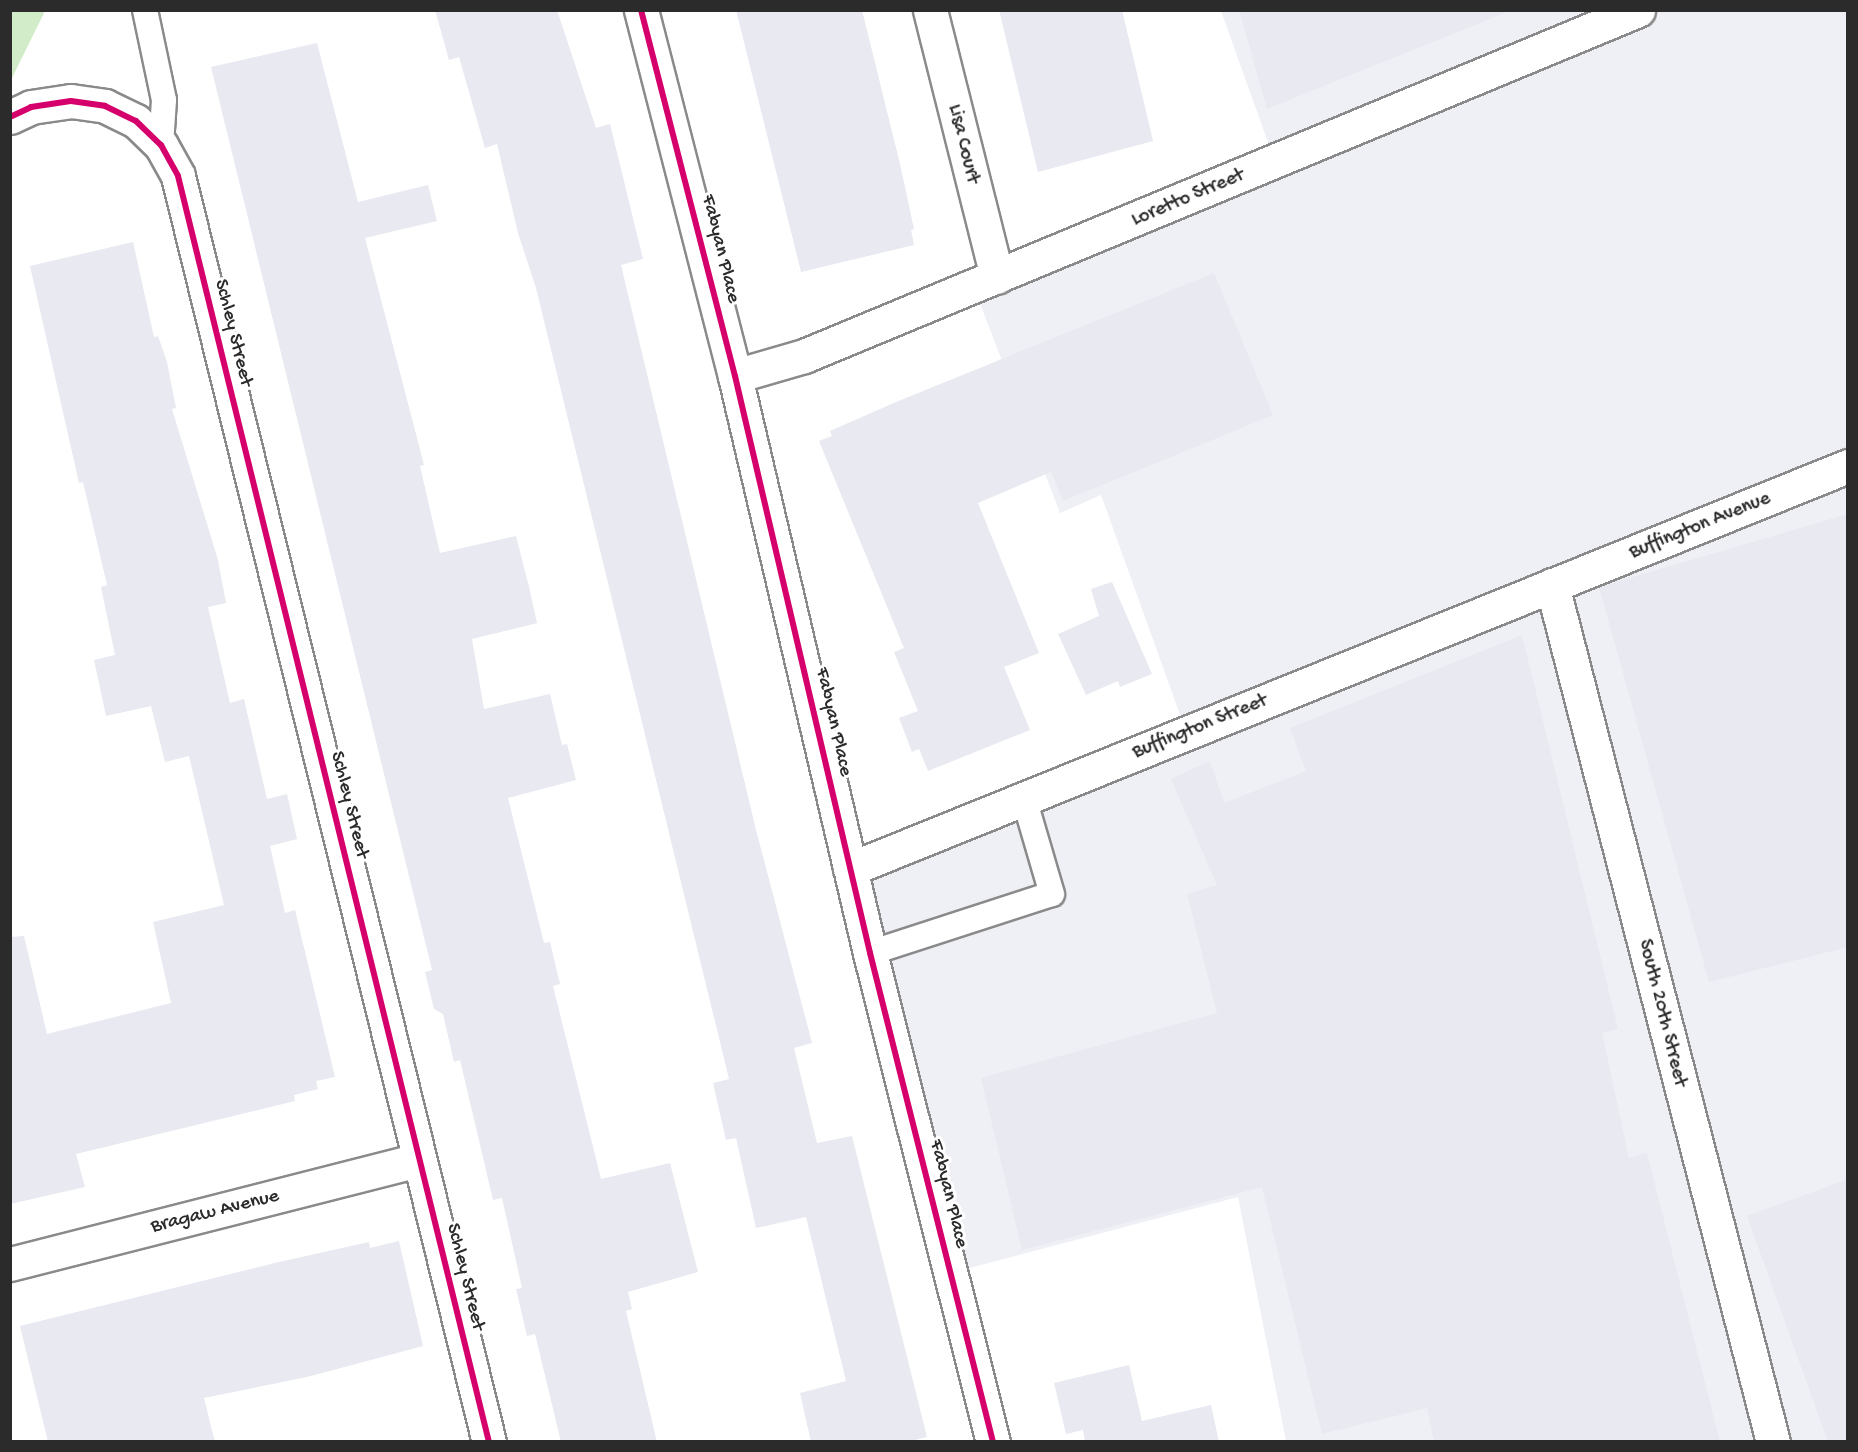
<!DOCTYPE html>
<style>
body{margin:0}
#map{position:relative;width:1858px;height:1452px;overflow:hidden;background:#fff;font-family:"Gochi Hand",sans-serif}
div>[style]{position:absolute}
[style*='--x']{left:calc(var(--x)*1px);top:calc(var(--y)*1px);width:calc(var(--w)*1px);rotate:calc(var(--a)*1deg)}
.built>*{inset:0;background:#eff0f6}
.green>*{inset:0;background:#d2ecc9}
.building>*{inset:0;background:#e8e9f1}
.roads{filter:drop-shadow(2px 0 #8a8a8a) drop-shadow(-2px 0 #8a8a8a) drop-shadow(0 2px #8a8a8a) drop-shadow(0 -2px #8a8a8a)}
.service>*{height:24px;margin:-12px;padding:0 12px;transform-origin:12px;border-radius:12px;background:#fff}
.minor>*{height:33px;margin:-16.5px;padding:0 16.5px;transform-origin:16.5px;border-radius:16.5px;background:#fff}
.tertiary>*{height:33px;margin:-16.5px;padding:0 16.5px;transform-origin:16.5px;border-radius:16.5px;background:#fff}
.cycleway>*{height:6px;margin:-3px;padding:0 3px;transform-origin:3px;border-radius:3px;background:#d6006c}
span{translate:-50% -50%;white-space:nowrap;text-align:center;line-height:1.15;-webkit-text-stroke:6px #fff;paint-order:stroke}
.street-label{font-size:20px;color:#2b2b2b}
.frame{position:absolute;inset:0;border:12px solid #2b2b2b;pointer-events:none}
</style>
<div id="map">
<div class="built">
<i style="clip-path:polygon(1221px 11px,1847px 11px,1847px 1441px,1286px 1441px,1238px 1197px,947px 1274px,860px 853px,1183px 723px,1101px 495px,1060px 513px,976px 293px,1274px 159px)"></i>
</div>
<div class="green">
<i style="clip-path:polygon(11px 10px,45px 11px,11px 80px,10px 11px)"></i>
</div>
<div class="building">
<i style="clip-path:polygon(435px 10px,557px 10px,596px 128px,610px 124px,643px 259px,621px 265px,756px 830px,812px 1043px,794px 1048px,817px 1143px,852px 1136px,927px 1437px,907px 1442px,811px 1442px,800px 1393px,846px 1381px,806px 1217px,756px 1228px,736px 1138px,726px 1140px,713px 1083px,729px 1079px,536px 288px,518px 233px,497px 144px,485px 148px,459px 57px,449px 60px)"></i>
<i style="clip-path:polygon(736px 10px,862px 10px,900px 164px,914px 229px,911px 230px,914px 245px,801px 272px)"></i>
<i style="clip-path:polygon(999px 10px,1122px 10px,1153px 141px,1038px 172px)"></i>
<i style="clip-path:polygon(1239px 10px,1507px 10px,1507px 12px,1267px 109px)"></i>
<i style="clip-path:polygon(317px 43px,358px 202px,428px 185px,437px 221px,365px 238px,424px 465px,420px 466px,440px 553px,516px 536px,529px 587px,537px 623px,472px 639px,484px 709px,550px 694px,562px 745px,567px 744px,576px 780px,508px 798px,544px 943px,550px 942px,560px 984px,553px 986px,601px 1179px,670px 1163px,698px 1272px,628px 1292px,632px 1309px,626px 1311px,657px 1442px,561px 1442px,535px 1334px,527px 1336px,516px 1289px,522px 1288px,502px 1198px,493px 1200px,460px 1060px,454px 1062px,443px 1014px,434px 1009px,425px 972px,432px 970px,211px 67px)"></i>
<i style="clip-path:polygon(133px 242px,154px 337px,158px 336px,167px 362px,176px 408px,172px 409px,218px 560px,226px 603px,208px 607px,230px 703px,244px 699px,267px 799px,287px 794px,297px 839px,270px 846px,285px 913px,295px 910px,335px 1077px,316px 1081px,318px 1089px,294px 1095px,295px 1101px,76px 1154px,85px 1187px,10px 1204px,10px 937px,24px 936px,47px 1034px,171px 1003px,153px 922px,224px 905px,189px 756px,165px 762px,151px 706px,106px 716px,94px 660px,115px 655px,101px 587px,107px 585px,83px 482px,79px 483px,30px 266px)"></i>
<i style="clip-path:polygon(1214px 273px,1273px 415px,1063px 501px,1051px 472px,978px 503px,1039px 653px,1004px 667px,1030px 730px,928px 771px,919px 749px,912px 752px,899px 718px,918px 711px,894px 652px,904px 648px,819px 441px,832px 436px,830px 431px,896px 402px)"></i>
<i style="clip-path:polygon(1848px 514px,1848px 947px,1709px 982px,1599px 587px)"></i>
<i style="clip-path:polygon(1112px 582px,1152px 674px,1120px 687px,1118px 681px,1086px 695px,1058px 634px,1099px 616px,1091px 589px)"></i>
<i style="clip-path:polygon(1522px 635px,1618px 1029px,1602px 1033px,1629px 1158px,1647px 1153px,1720px 1442px,1434px 1442px,1427px 1408px,1322px 1434px,1262px 1187px,1022px 1250px,981px 1078px,1217px 1013px,1187px 894px,1217px 885px,1171px 779px,1210px 761px,1224px 803px,1306px 771px,1290px 728px)"></i>
<i style="clip-path:polygon(1848px 1179px,1848px 1442px,1828px 1442px,1747px 1216px)"></i>
<i style="clip-path:polygon(399px 1241px,423px 1346px,307px 1377px,204px 1398px,215px 1442px,48px 1442px,20px 1326px,279px 1262px,369px 1242px,370px 1248px)"></i>
<i style="clip-path:polygon(1129px 1365px,1142px 1421px,1211px 1405px,1219px 1442px,1085px 1442px,1083px 1430px,1066px 1434px,1054px 1383px)"></i>
</div>
<div class="roads">
<div class="service">
<i style="--x:145;--y:10;--w:92;--a:78.1"></i>
<i style="--x:164;--y:100;--w:45;--a:93.8"></i>
<i style="--x:870;--y:953;--w:191;--a:-18"></i>
<i style="--x:1052;--y:894;--w:100;--a:-106.3"></i>
</div>
<div class="minor">
<i style="--x:930;--y:10;--w:275;--a:75.9"></i>
<i style="--x:10;--y:117;--w:23;--a:-25"></i>
<i style="--x:31;--y:107;--w:40;--a:-8.5"></i>
<i style="--x:71;--y:101;--w:34;--a:8"></i>
<i style="--x:105;--y:106;--w:34;--a:26"></i>
<i style="--x:136;--y:121;--w:35;--a:44"></i>
<i style="--x:161;--y:145;--w:35;--a:61"></i>
<i style="--x:178;--y:176;--w:1304;--a:76.2"></i>
<i style="--x:735;--y:376;--w:72;--a:-16.2"></i>
<i style="--x:804;--y:356;--w:903;--a:-22.53"></i>
<i style="--x:1552;--y:585;--w:885;--a:75.54"></i>
<i style="--x:850;--y:869;--w:1076;--a:-21.99"></i>
<i style="--x:10;--y:1264;--w:422;--a:-14.3"></i>
</div>
<div class="tertiary">
<i style="--x:641;--y:10;--w:378;--a:75.6"></i>
<i style="--x:735;--y:376;--w:593;--a:76.83"></i>
<i style="--x:870;--y:953;--w:504;--a:75.88"></i>
</div>
</div>
<div class="cycleway">
<i style="--x:641;--y:10;--w:378;--a:75.6"></i>
<i style="--x:735;--y:376;--w:593;--a:76.83"></i>
<i style="--x:870;--y:953;--w:504;--a:75.88"></i>
<i style="--x:10;--y:117;--w:23;--a:-25"></i>
<i style="--x:31;--y:107;--w:40;--a:-8.5"></i>
<i style="--x:71;--y:101;--w:34;--a:8"></i>
<i style="--x:105;--y:106;--w:34;--a:26"></i>
<i style="--x:136;--y:121;--w:35;--a:44"></i>
<i style="--x:161;--y:145;--w:35;--a:61"></i>
<i style="--x:178;--y:176;--w:1304;--a:76.2"></i>
</div>
<div class="street-label">
<span style="left:963px;top:144px;rotate:76deg">Lisa Court</span>
<span style="left:1188px;top:198px;rotate:-23deg">Loretto Street</span>
<span style="left:720px;top:249px;rotate:76deg">Fabyan Place</span>
<span style="left:233px;top:333px;rotate:76deg">Schley Street</span>
<span style="left:1700px;top:526px;rotate:-22deg">Buffington Avenue</span>
<span style="left:833px;top:722px;rotate:77deg">Fabyan Place</span>
<span style="left:1200px;top:727px;rotate:-22deg">Buffington Street</span>
<span style="left:349px;top:805px;rotate:76deg">Schley Street</span>
<span style="left:1662px;top:1013px;rotate:76deg">South 20th Street</span>
<span style="left:948px;top:1194px;rotate:76deg">Fabyan Place</span>
<span style="left:215px;top:1212px;rotate:-14deg">Bragaw Avenue</span>
<span style="left:465px;top:1277px;rotate:76deg">Schley Street</span>
</div>
<div class="frame"></div>
</div>
